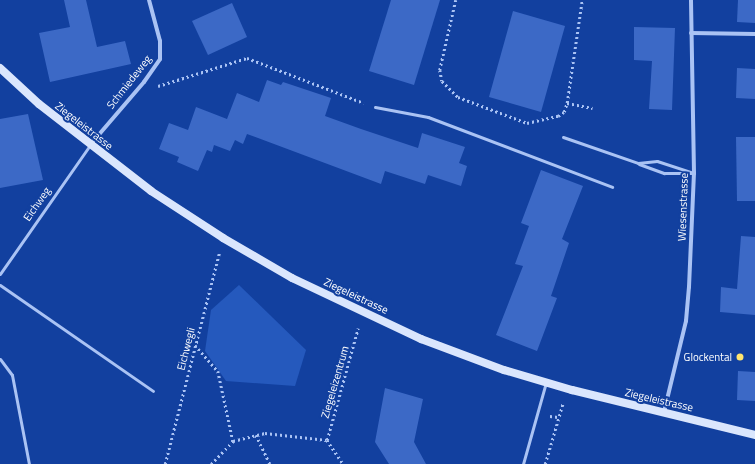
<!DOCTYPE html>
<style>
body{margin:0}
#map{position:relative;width:755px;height:464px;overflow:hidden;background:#12409f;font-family:"Titillium Web",sans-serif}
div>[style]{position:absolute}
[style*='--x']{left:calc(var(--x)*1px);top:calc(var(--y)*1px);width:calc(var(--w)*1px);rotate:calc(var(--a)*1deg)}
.green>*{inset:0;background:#2559bd}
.building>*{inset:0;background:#3c69c6}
.path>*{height:2.5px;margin-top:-1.25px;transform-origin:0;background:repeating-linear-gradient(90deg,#aac3f4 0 2px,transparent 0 5px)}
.lane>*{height:3px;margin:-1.5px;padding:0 1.5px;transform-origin:1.5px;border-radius:1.5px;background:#aac3f4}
.street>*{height:4px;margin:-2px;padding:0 2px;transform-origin:2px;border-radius:2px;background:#aac3f4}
.secondary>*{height:8px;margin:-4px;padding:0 4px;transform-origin:4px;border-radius:4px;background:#dae6fd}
.dots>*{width:11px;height:11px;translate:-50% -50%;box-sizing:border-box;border:2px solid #12409f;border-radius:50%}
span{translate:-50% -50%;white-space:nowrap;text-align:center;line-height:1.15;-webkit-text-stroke:4px #12409f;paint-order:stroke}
.street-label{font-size:11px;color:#fff}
.poi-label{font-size:11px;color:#fff}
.right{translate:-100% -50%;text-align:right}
</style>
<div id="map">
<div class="green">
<i style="clip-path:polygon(239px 285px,306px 350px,295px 386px,226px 381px,205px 351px,211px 310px)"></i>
</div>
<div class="building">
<i style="clip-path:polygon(64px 0,86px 0,97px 47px,125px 41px,131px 64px,50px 82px,39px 33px,70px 27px)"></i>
<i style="clip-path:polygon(391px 0,440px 0,414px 85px,369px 71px)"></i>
<i style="clip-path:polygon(738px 0,755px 0,755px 23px,737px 22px)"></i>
<i style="clip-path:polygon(232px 3px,247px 37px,208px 55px,192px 21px)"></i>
<i style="clip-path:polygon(513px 11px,565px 26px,541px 112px,489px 97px)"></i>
<i style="clip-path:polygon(634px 27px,675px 28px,672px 110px,649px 109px,652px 61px,634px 60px)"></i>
<i style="clip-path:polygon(737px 68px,755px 69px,755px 99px,736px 98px)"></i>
<i style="clip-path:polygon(267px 80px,281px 85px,283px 82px,331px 98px,325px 116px,361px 129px,418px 148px,422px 133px,465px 147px,459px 163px,467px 166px,461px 186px,428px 175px,425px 184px,385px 171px,381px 184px,247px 134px,243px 144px,235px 140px,230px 151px,214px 145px,212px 152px,207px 150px,198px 171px,177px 162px,179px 157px,159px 149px,169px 123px,188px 130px,196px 107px,227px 119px,237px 93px,259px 102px)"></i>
<i style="clip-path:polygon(28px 114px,43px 180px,0 188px,0 119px)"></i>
<i style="clip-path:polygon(736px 137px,755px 137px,755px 201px,737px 201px)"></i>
<i style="clip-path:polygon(541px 170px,583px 186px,562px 239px,569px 243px,551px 296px,557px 298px,537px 351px,496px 335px,523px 266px,515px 264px,529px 226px,521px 223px)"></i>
<i style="clip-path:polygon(741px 236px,755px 237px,755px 315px,720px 312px,721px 287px,737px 289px)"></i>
<i style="clip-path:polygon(738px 371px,755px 372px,755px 401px,737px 400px)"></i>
<i style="clip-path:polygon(385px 388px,423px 399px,414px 442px,426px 464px,389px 464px,375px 442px)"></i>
</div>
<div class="path">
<i style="--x:456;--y:0;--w:72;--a:102.9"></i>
<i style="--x:440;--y:70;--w:11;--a:80"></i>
<i style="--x:442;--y:81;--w:23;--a:45"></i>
<i style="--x:458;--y:97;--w:74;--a:20.6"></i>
<i style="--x:527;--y:123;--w:32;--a:-13"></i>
<i style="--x:558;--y:116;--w:7;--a:-34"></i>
<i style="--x:564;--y:112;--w:9;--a:-72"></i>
<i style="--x:567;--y:103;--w:104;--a:-81.7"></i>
<i style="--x:158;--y:86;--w:93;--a:-17.5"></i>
<i style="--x:247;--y:58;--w:125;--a:21"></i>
<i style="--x:567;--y:103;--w:26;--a:11"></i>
<i style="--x:195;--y:345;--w:35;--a:49"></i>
<i style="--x:218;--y:371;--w:72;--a:77.9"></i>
<i style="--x:233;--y:441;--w:33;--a:-14"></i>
<i style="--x:265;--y:433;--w:62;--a:6.4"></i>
<i style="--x:327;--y:440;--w:116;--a:-74.5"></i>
<i style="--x:550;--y:416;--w:8;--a:7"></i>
<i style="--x:256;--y:435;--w:32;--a:64"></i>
<i style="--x:327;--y:440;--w:29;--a:56"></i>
<i style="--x:165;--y:464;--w:218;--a:-75.6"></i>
<i style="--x:211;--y:464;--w:32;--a:-46"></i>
<i style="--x:545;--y:464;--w:64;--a:-73.6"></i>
</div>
<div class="lane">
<i style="--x:375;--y:107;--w:54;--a:10.7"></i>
<i style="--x:428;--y:117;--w:197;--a:20.8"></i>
<i style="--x:563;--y:137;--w:79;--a:19.1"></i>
<i style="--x:638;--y:163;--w:19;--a:-6"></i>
<i style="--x:657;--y:161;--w:39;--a:18"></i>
<i style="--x:639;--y:164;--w:27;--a:20"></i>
<i style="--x:664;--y:173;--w:28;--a:0"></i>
<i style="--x:0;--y:274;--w:157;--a:-55.1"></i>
<i style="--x:0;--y:285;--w:186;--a:34.7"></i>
<i style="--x:0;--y:359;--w:20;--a:53"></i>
<i style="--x:12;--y:375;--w:91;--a:79.2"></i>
<i style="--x:523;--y:464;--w:85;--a:-74.3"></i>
</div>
<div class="street">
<i style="--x:691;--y:33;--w:64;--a:0.9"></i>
<i style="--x:90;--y:145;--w:83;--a:-49.4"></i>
<i style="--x:144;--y:82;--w:28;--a:-55"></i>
<i style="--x:160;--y:59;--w:18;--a:-90"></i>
<i style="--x:160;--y:41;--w:42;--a:-105"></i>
<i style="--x:664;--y:412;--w:94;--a:-76.4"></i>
<i style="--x:686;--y:321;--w:34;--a:-85"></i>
<i style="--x:689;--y:287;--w:114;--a:-87.5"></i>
<i style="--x:694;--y:173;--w:173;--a:-91"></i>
</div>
<div class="secondary">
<i style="--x:0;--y:68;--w:53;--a:42.7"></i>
<i style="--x:39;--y:104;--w:142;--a:37.8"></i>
<i style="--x:151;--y:191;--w:86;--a:33.1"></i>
<i style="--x:223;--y:238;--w:80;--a:30.1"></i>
<i style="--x:292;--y:278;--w:143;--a:25.3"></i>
<i style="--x:421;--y:339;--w:89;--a:20.5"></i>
<i style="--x:504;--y:370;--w:71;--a:16.4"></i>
<i style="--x:572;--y:390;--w:188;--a:13.8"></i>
</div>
<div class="dots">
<i style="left:740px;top:357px;background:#ffe56e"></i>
</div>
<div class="street-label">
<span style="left:129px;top:82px;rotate:-52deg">Schmiedeweg</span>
<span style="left:84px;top:126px;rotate:38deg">Ziegeleistrasse</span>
<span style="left:37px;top:204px;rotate:-55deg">Eichweg</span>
<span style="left:683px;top:207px;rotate:-88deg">Wiesenstrasse</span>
<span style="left:356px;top:296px;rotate:25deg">Ziegeleistrasse</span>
<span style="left:186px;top:349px;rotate:-76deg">Eichwegli</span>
<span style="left:335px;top:382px;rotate:-74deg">Ziegeleizentrum</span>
<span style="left:659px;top:400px;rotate:13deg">Ziegeleistrasse</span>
</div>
<div class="poi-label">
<span class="right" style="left:732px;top:357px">Glockental</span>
</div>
</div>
